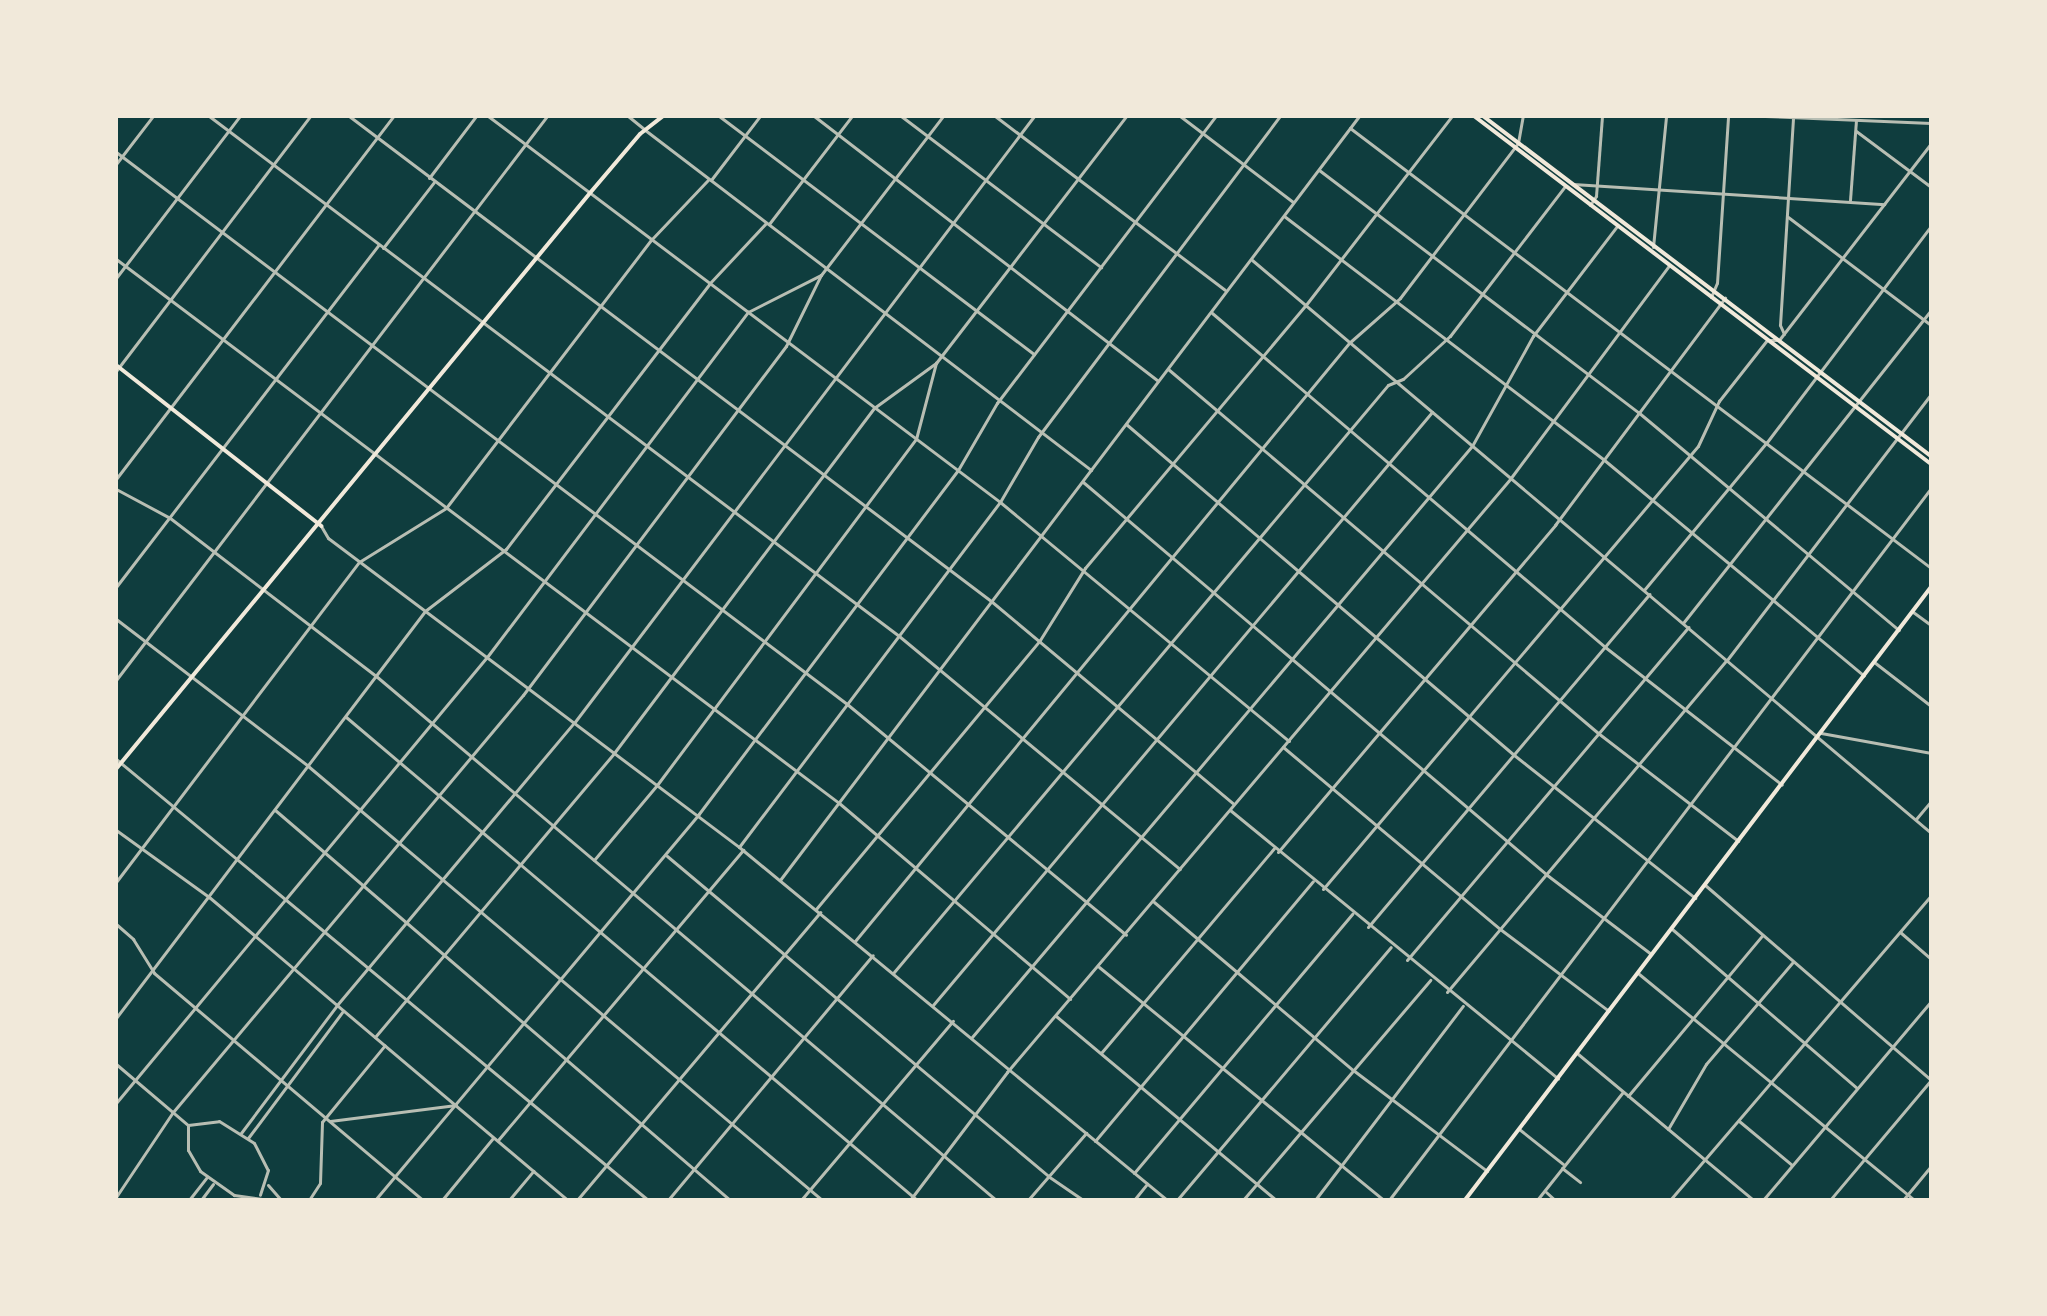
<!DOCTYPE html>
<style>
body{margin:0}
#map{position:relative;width:2047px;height:1316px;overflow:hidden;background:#0f3d3e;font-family:Manrope,sans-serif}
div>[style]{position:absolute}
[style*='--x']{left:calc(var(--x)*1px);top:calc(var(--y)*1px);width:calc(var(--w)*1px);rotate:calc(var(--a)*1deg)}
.minor>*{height:3px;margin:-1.5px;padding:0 1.5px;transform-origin:1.5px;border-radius:1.5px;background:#b8beb3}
.tertiary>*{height:3px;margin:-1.5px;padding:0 1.5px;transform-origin:1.5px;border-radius:1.5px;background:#b8beb3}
.secondary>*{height:4px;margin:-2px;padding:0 2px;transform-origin:2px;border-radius:2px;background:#f1e9da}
.primary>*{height:4px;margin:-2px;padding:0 2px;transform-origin:2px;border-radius:2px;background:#f1e9da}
span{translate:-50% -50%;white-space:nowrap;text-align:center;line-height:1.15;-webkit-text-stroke:8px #f1e9da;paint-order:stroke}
.frame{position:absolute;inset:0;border:118px solid #f1e9da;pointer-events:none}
</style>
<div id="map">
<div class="minor">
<i style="--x:209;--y:116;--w:864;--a:37"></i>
<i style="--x:899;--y:636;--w:365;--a:39.7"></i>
<i style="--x:349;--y:116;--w:805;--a:37.07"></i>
<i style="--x:991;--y:601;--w:315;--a:39.9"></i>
<i style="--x:488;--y:116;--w:641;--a:37.01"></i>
<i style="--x:1000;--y:502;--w:375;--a:39.6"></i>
<i style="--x:719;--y:116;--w:395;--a:37.1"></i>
<i style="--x:814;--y:116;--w:434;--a:37.6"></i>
<i style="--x:901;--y:116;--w:251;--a:37.1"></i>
<i style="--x:995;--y:116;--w:288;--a:37.1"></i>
<i style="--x:1180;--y:116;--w:142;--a:37.3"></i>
<i style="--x:1765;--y:116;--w:166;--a:2.4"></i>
<i style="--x:1350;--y:128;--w:729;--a:37.14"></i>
<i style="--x:645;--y:130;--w:561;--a:37.32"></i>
<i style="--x:1856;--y:131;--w:94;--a:36.7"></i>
<i style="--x:116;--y:152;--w:916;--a:37.06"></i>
<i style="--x:847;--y:704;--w:362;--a:39.6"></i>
<i style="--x:116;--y:164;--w:61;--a:-52.4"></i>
<i style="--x:1319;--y:170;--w:400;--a:37.2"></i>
<i style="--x:1638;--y:412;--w:340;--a:39.9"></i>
<i style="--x:429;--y:178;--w:78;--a:-52.8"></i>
<i style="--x:711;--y:180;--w:81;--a:-52.6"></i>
<i style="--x:1573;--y:184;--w:312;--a:3.7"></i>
<i style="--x:1850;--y:200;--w:80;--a:-85.7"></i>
<i style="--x:1590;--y:205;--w:11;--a:-56"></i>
<i style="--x:1596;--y:196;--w:80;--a:-85.7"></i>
<i style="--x:1284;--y:216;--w:401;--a:37.3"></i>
<i style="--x:1603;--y:459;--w:339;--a:39.7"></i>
<i style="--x:1788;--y:217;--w:179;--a:37.1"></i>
<i style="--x:769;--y:224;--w:136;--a:-52.5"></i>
<i style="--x:1653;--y:247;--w:132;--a:-84.3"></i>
<i style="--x:383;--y:248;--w:83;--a:-52.3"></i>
<i style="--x:116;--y:259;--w:905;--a:36.96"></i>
<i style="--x:839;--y:803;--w:303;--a:40.3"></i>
<i style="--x:1252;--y:260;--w:888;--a:40.16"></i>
<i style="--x:116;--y:278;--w:204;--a:-52.6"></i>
<i style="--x:1711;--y:297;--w:15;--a:-67"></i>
<i style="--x:1717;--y:283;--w:167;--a:-86.2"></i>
<i style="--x:1212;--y:313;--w:516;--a:40.36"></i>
<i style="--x:1605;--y:647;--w:224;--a:37.9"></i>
<i style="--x:1784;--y:334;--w:10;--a:-114"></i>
<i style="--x:1780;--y:325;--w:207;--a:-86.4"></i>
<i style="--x:1168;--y:369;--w:563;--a:40.25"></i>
<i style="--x:1598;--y:733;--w:177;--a:37.6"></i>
<i style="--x:116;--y:371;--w:320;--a:-52.7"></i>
<i style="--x:1126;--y:424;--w:510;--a:40.47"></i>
<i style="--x:1514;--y:755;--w:231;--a:38.3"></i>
<i style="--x:116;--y:479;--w:457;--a:-52.6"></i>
<i style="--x:1083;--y:482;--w:608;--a:40.26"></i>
<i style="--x:1547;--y:875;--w:131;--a:37.2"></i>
<i style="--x:116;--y:489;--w:61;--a:28.2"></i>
<i style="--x:170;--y:518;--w:260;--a:37.5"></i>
<i style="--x:376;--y:676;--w:812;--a:40.2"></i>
<i style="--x:116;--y:587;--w:431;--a:-52.5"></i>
<i style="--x:1644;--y:590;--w:192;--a:-50.3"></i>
<i style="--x:1767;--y:442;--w:271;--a:-52.8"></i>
<i style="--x:1913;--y:612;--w:22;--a:36"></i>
<i style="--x:116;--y:619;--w:242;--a:37.4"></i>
<i style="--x:308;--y:766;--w:673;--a:40.18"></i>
<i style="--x:1683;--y:623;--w:399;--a:-51.6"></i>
<i style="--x:1874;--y:662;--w:72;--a:37.7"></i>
<i style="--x:116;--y:680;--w:710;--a:-52.61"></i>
<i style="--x:346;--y:717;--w:748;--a:40.23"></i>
<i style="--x:1821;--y:733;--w:112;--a:10.3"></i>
<i style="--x:1283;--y:747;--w:283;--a:40"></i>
<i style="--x:1500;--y:929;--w:136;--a:37"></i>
<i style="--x:116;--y:759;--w:691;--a:39.66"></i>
<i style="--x:275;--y:810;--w:599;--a:40.6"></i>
<i style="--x:1230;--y:810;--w:424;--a:39.3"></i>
<i style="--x:1916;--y:819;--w:23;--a:-50"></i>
<i style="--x:116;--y:830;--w:115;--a:35.8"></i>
<i style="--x:209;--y:897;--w:470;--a:40.2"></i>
<i style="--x:739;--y:847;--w:433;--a:-52.9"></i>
<i style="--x:1000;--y:502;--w:75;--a:-59.7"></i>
<i style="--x:1038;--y:437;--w:402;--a:-53"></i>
<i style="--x:1278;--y:852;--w:429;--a:-49.7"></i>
<i style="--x:1555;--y:525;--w:284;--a:-53.2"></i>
<i style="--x:667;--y:856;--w:498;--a:40"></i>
<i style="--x:1048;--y:1176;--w:42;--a:34.4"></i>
<i style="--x:594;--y:860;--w:98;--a:-50"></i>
<i style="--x:657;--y:785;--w:432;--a:-53.2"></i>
<i style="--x:916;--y:439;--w:79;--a:-75.3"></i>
<i style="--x:936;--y:363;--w:312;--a:-52.4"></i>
<i style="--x:780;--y:880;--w:959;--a:-52.84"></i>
<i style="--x:116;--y:882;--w:402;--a:-52.8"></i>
<i style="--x:359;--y:562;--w:102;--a:-31.8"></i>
<i style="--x:446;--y:508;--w:337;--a:-52.6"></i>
<i style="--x:651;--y:240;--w:83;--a:-46.5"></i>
<i style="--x:1705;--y:885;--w:298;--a:40.8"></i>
<i style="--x:1931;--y:1080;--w:157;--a:130.1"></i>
<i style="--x:1323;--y:889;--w:580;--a:-49.75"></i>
<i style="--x:1698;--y:446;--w:50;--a:-65"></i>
<i style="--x:1719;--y:401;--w:78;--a:-51.8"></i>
<i style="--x:1154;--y:902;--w:260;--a:40.2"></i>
<i style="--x:1353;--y:1070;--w:168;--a:37"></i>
<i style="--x:816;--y:909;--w:350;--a:-50.2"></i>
<i style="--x:1040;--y:640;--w:85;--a:-58"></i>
<i style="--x:1085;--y:568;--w:342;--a:-50"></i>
<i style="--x:1305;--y:306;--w:240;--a:-52.3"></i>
<i style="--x:116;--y:924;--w:23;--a:41"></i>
<i style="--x:133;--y:939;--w:40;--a:58"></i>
<i style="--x:154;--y:973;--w:352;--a:40.2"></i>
<i style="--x:1368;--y:927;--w:436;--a:-49.8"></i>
<i style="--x:1672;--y:929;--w:244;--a:40.7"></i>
<i style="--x:1900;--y:932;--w:41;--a:41.1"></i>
<i style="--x:855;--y:941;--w:776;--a:-50.44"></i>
<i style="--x:1349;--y:343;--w:68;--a:-41.4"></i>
<i style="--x:1400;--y:298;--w:195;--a:-52.7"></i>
<i style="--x:1518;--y:143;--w:27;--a:-80"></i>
<i style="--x:1407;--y:960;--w:436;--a:-49.8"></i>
<i style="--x:1099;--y:967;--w:368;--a:39.3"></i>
<i style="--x:1639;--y:974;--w:356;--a:39.4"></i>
<i style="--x:1447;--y:992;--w:434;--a:-49.9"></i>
<i style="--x:1727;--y:660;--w:335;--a:-52.5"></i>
<i style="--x:933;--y:1005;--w:775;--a:-49.92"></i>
<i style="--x:1056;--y:1016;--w:287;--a:39.9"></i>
<i style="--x:116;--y:1018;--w:511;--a:-52.79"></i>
<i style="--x:425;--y:611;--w:102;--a:-37.4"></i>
<i style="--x:506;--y:549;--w:334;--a:-52.5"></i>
<i style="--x:709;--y:284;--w:83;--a:-46.9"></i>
<i style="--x:375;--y:1037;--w:371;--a:-49.9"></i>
<i style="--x:614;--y:753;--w:432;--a:-53"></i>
<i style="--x:874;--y:408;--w:77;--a:-36"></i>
<i style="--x:972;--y:1037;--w:774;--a:-49.77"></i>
<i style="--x:1472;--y:446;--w:126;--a:-61"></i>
<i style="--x:1533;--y:336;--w:138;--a:-52.6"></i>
<i style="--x:1101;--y:1053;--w:268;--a:-49.8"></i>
<i style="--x:1578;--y:1054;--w:228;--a:39.8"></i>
<i style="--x:116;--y:1064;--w:94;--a:40.3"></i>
<i style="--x:1628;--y:1096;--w:209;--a:-50.1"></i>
<i style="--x:116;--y:1103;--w:580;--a:-50.25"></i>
<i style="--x:487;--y:657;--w:433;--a:-52.9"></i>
<i style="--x:748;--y:312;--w:82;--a:-26.9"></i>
<i style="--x:330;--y:1121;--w:127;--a:-7.2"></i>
<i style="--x:1739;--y:1121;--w:69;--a:39.7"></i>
<i style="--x:188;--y:1125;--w:31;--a:-7"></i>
<i style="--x:219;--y:1121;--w:41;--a:32.2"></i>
<i style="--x:254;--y:1143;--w:30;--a:63"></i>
<i style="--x:268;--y:1170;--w:26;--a:108"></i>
<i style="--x:188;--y:1125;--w:25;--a:90"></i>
<i style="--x:188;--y:1150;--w:24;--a:60"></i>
<i style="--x:200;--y:1171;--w:42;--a:35.2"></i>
<i style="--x:234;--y:1195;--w:35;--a:8"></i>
<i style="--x:1519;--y:1129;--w:56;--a:38.5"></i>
<i style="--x:1668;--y:1129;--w:75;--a:-59.7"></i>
<i style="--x:1706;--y:1064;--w:133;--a:-49.6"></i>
<i style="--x:241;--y:1133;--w:160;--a:-53.1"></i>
<i style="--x:337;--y:1005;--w:368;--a:-50"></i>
<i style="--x:574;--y:723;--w:762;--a:-52.84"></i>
<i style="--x:248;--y:1138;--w:159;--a:-53.2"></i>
<i style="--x:498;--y:1140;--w:380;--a:-49.8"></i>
<i style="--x:1095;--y:1141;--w:339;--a:-50"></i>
<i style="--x:1562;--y:1168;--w:23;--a:38"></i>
<i style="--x:1134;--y:1173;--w:339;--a:-49.9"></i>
<i style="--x:268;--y:1185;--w:20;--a:49"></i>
<i style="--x:1546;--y:1192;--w:12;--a:42"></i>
<i style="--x:116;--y:1197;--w:102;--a:-56.2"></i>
<i style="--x:173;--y:1112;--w:544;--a:-49.99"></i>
<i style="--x:523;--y:695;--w:437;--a:-53"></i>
<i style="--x:786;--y:346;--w:79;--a:-63.8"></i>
<i style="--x:821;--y:275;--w:200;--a:-52.5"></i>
<i style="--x:189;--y:1200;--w:29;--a:-52"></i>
<i style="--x:201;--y:1200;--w:20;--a:-53"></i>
<i style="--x:309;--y:1200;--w:20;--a:-57"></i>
<i style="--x:320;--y:1183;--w:61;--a:-88.1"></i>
<i style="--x:322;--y:1122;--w:99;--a:-50.7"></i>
<i style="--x:375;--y:1200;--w:503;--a:-50"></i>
<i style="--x:698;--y:815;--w:432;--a:-53"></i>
<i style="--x:958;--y:470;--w:78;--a:-59.8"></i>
<i style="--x:997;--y:403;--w:361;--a:-52.7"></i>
<i style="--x:442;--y:1200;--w:80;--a:-50.6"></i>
<i style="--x:509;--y:1200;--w:38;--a:-50"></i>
<i style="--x:577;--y:1200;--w:377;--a:-49.8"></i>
<i style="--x:801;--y:1200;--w:235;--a:-49.7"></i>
<i style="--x:910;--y:1200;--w:161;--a:-52.8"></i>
<i style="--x:1007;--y:1072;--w:778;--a:-49.69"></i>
<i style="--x:1510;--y:479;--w:266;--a:-53.3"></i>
<i style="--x:1028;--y:1200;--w:89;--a:-49.1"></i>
<i style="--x:1134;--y:1200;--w:21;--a:-51"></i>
<i style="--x:1177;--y:1200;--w:331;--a:-49.8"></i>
<i style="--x:1243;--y:1200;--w:289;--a:-49.6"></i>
<i style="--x:1315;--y:1200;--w:244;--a:-52.7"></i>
<i style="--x:1389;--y:1200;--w:895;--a:-52.72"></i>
<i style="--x:1537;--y:1200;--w:138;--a:-51.5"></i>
<i style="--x:1670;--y:1200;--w:401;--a:-49.4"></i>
<i style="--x:1763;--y:1200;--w:260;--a:-49.8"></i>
<i style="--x:1903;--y:1200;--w:44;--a:-50.5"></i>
</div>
<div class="tertiary">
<i style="--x:628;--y:116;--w:21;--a:39"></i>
<i style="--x:1768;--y:340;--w:11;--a:0"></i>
<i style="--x:1779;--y:340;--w:249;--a:-52.3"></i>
<i style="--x:321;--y:526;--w:14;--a:60"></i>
<i style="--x:328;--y:538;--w:514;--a:36.94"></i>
<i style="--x:739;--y:847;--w:555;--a:39.51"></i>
<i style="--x:894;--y:972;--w:767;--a:-49.92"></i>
<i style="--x:1388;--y:385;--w:16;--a:-22"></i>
<i style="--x:1403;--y:379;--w:64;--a:-42.5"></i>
<i style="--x:1450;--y:336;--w:189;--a:-52.5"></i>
<i style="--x:116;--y:1199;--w:2;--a:27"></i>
<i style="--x:668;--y:1200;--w:319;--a:-50.1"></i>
</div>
<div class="secondary">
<i style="--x:116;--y:365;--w:261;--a:38.1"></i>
<i style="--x:116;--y:769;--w:746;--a:-50.55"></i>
<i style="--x:590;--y:193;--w:77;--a:-49.7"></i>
<i style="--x:640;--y:134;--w:29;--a:-38"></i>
<i style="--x:1465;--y:1200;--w:770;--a:-52.76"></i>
</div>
<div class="primary">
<i style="--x:1474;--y:116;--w:574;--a:37.29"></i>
<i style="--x:1483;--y:116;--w:562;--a:37.2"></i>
</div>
<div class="frame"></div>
</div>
